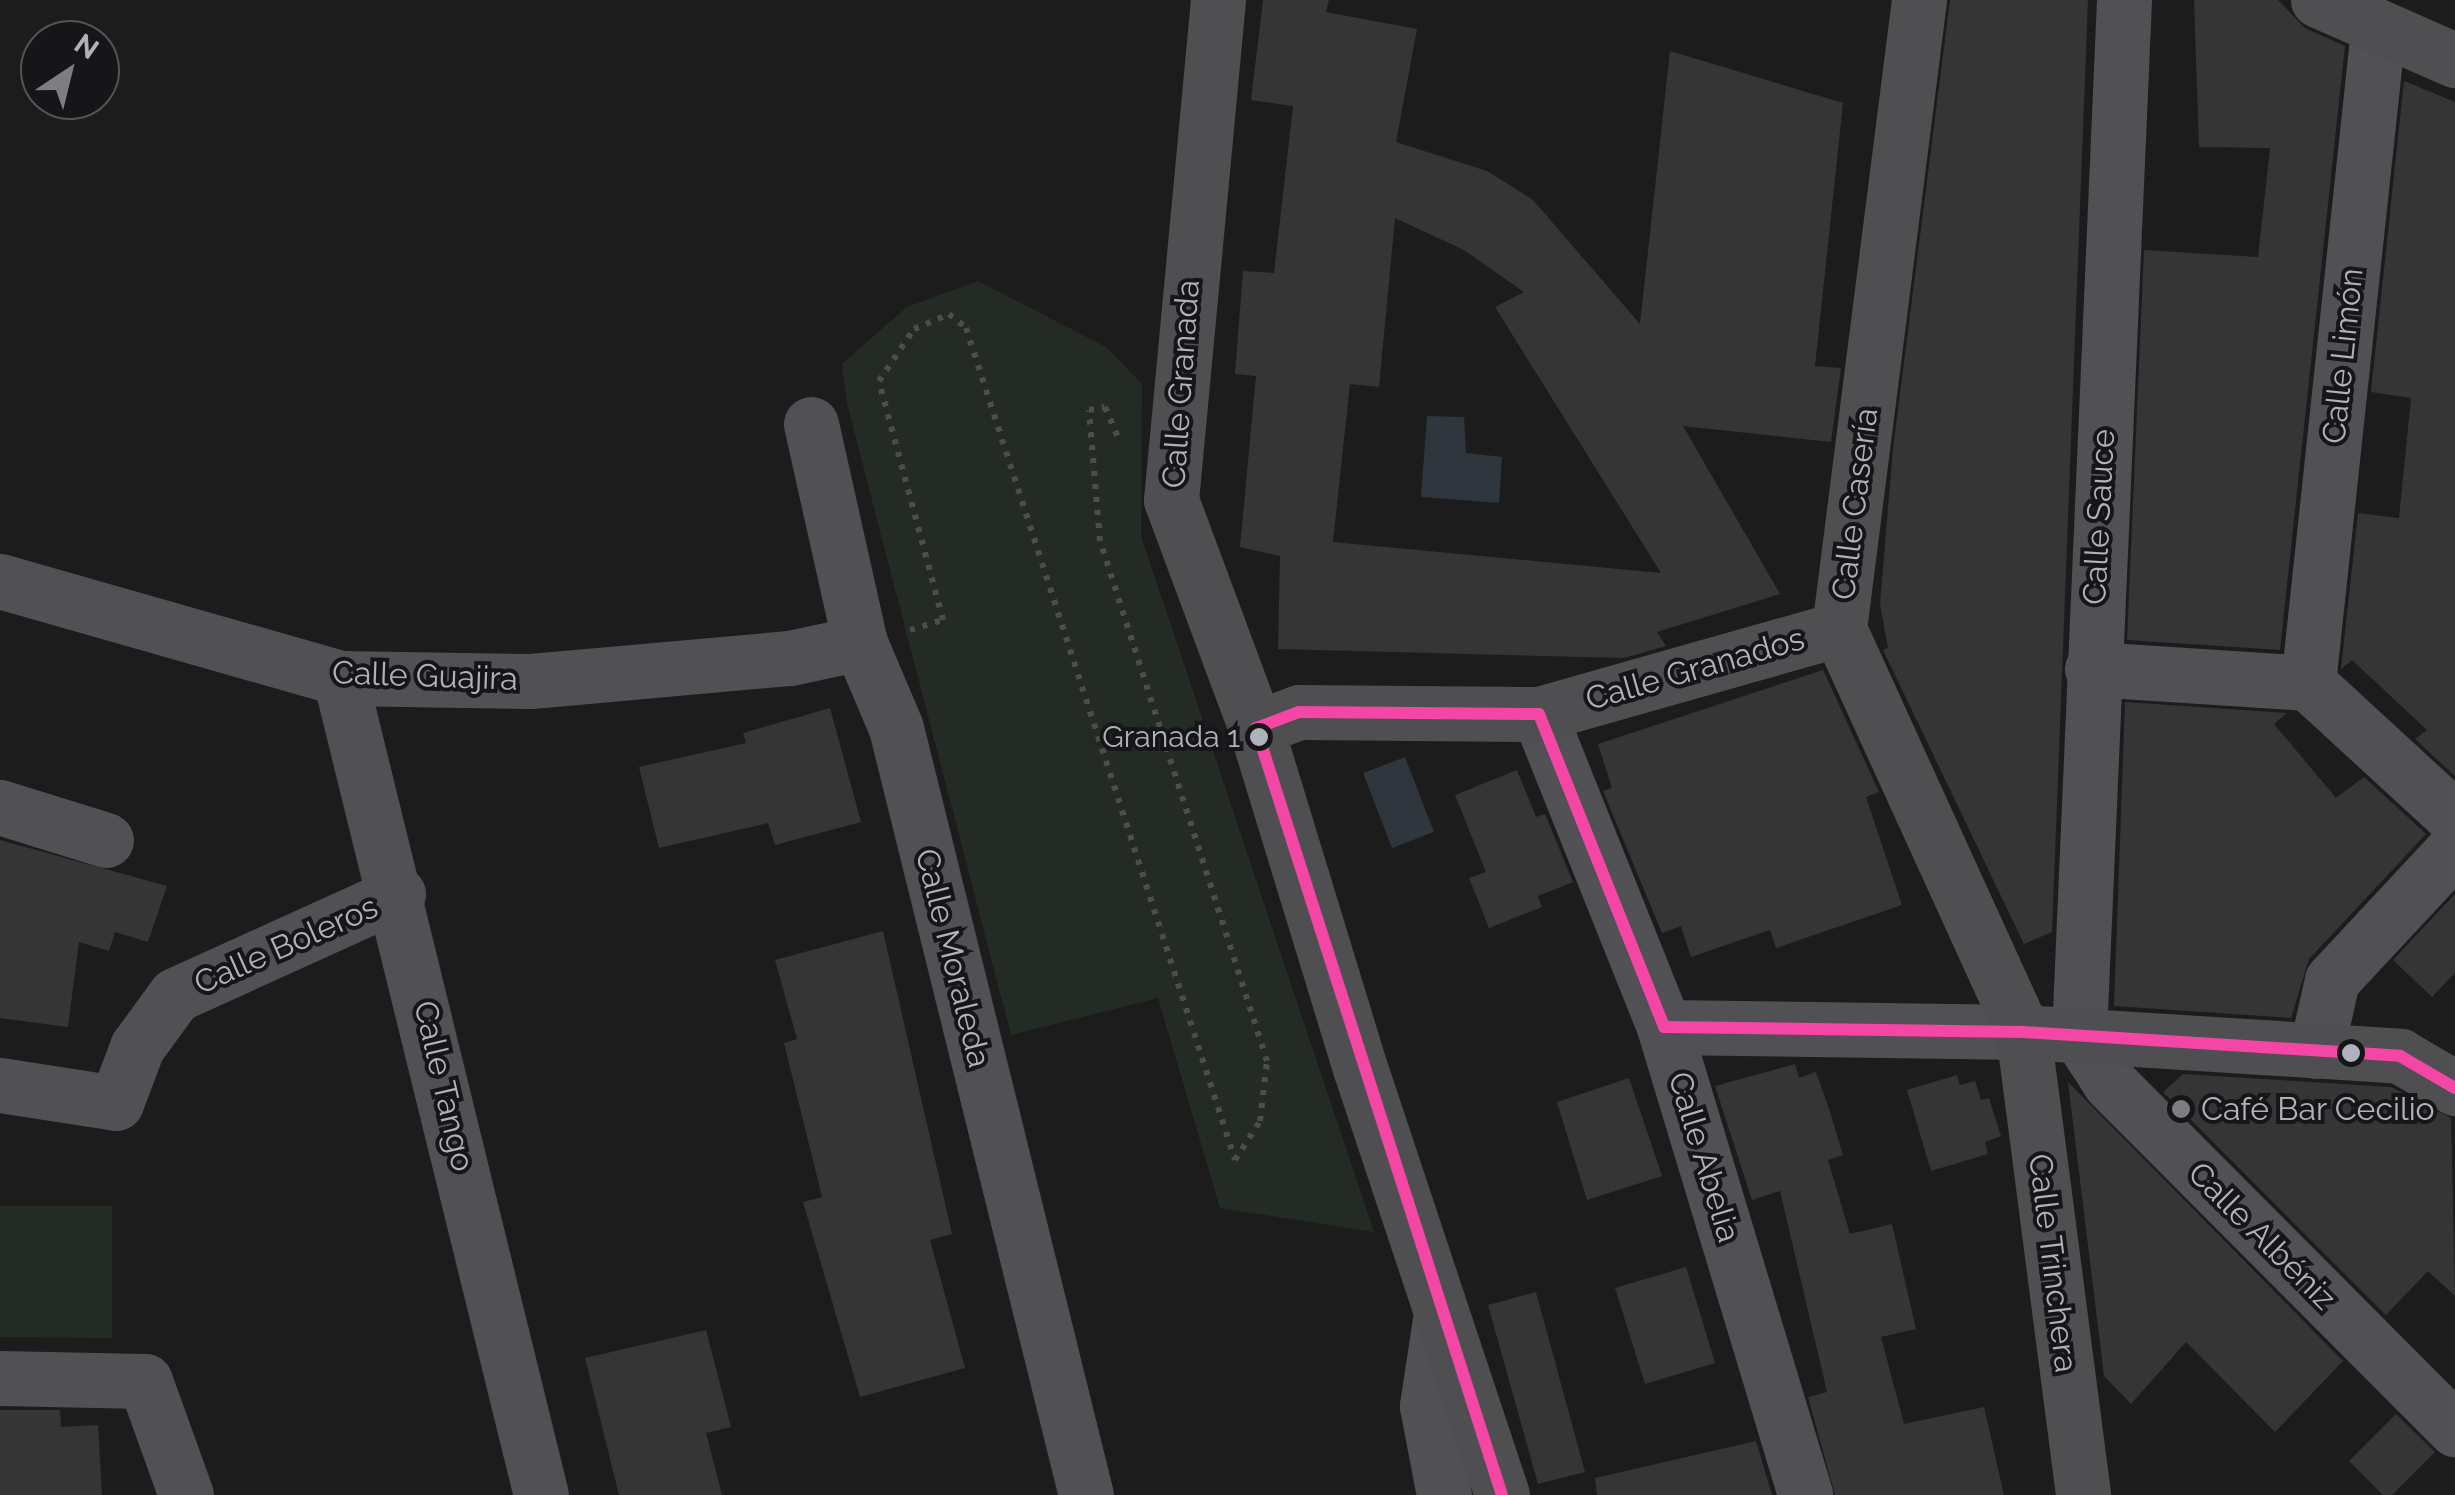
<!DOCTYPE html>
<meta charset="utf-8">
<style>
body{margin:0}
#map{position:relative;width:2455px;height:1495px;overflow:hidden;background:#1c1c1c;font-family:Raleway,sans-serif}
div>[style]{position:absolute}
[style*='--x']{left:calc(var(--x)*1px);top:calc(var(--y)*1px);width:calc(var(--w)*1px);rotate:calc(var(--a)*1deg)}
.green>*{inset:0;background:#242b25}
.water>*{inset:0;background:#30363d}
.building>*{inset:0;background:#353536}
.path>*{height:6px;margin-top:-3px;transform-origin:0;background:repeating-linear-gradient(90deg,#4c4d4f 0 5px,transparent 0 13px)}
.street>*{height:55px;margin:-27.5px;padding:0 27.5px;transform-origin:27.5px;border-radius:27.5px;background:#515155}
.secondary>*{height:55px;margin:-27.5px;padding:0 27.5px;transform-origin:27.5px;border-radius:27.5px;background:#4f4f52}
.bus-1>*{height:12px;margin:-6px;padding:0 6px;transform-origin:6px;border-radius:6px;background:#f346a5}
.dots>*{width:28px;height:28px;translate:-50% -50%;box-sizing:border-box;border:5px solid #161618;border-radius:50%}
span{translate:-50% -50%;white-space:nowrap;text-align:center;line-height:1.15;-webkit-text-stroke:8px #161618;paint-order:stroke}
.bus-label{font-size:30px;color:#afb2bb}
.right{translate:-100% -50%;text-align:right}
.street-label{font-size:32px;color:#afb2bb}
.poi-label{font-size:32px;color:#afb2bb}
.left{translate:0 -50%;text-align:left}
.north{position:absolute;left:20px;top:20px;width:100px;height:100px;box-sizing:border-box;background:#161618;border:2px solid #535459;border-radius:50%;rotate:35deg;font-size:28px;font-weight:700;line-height:40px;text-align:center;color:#afb2bb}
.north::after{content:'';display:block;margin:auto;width:35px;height:45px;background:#7c7e83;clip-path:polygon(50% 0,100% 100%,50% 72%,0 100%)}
</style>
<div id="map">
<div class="green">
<i style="clip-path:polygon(978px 281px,1106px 347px,1142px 384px,1141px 536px,1374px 1232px,1220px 1208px,1158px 998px,1011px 1035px,847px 404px,842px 364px,907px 307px)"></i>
<i style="clip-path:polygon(0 1206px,112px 1206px,112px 1338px,0 1337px)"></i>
</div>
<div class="water">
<i style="clip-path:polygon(1427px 416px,1464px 417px,1466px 453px,1502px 457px,1499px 503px,1421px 497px)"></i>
<i style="clip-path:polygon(1405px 757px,1434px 832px,1392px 848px,1363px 773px)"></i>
</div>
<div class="building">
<i style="clip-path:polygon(evenodd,1263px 0,1329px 0,1326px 12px,1417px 29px,1396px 142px,1487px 171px,1533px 200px,1640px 324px,1670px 51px,1843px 103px,1815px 366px,1841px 368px,1831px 442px,1683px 426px,1780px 594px,1657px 632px,1666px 646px,1624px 658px,1278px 649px,1280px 556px,1240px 547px,1256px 376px,1235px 374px,1243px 271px,1274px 273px,1293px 106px,1251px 100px,1263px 0,1395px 218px,1464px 250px,1524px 292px,1495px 307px,1661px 573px,1333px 542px,1350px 384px,1379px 387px,1395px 218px)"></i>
<i style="clip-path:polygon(1950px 0,2088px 0,2052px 932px,2024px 944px,1883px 650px,1888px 648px,1880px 604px,1893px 449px)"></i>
<i style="clip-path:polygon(2194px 0,2278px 0,2305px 28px,2345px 46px,2280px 650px,2127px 640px,2144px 250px,2258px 257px,2270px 148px,2199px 147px)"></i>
<i style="clip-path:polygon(2404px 81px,2455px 102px,2455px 776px,2415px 739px,2427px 730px,2352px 660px,2341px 669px,2358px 513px,2399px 518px,2411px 398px,2371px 392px)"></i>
<i style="clip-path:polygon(1823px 670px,1879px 792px,1866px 797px,1902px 905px,1776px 948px,1770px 930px,1691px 957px,1681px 926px,1662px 933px,1603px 791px,1612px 788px,1598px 744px)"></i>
<i style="clip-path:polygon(2125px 702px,2287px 713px,2274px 724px,2336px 798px,2364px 777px,2426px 834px,2309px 959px,2291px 1018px,2114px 1006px)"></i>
<i style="clip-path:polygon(830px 708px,861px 822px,775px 845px,768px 823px,659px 848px,639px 767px,746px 743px,743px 733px)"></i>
<i style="clip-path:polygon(1517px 770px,1536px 817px,1545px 814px,1573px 882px,1538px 896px,1542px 907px,1489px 928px,1469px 878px,1486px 872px,1455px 795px)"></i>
<i style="clip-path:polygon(0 840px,167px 886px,148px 942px,115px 932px,109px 951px,79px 942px,68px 1027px,0 1018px)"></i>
<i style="clip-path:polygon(2455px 894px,2455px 973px,2432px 997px,2393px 960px)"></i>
<i style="clip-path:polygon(883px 931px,952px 1234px,930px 1240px,965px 1368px,860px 1397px,803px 1202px,822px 1197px,784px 1043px,797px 1039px,775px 960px)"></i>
<i style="clip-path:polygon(1795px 1064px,1799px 1078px,1816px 1072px,1830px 1112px,1843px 1155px,1828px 1160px,1850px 1234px,1892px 1224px,1916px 1329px,1881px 1337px,1904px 1424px,1984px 1407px,2004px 1495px,1835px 1495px,1808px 1397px,1827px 1392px,1780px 1191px,1752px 1200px,1715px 1086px)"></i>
<i style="clip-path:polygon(2183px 1074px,2391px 1087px,2451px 1118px,2455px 1296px,2428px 1271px,2386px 1315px,2163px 1092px)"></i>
<i style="clip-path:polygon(1957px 1075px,1960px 1085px,1975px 1081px,1981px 1100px,1989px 1098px,2001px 1136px,1985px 1142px,1988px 1154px,1931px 1171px,1907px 1090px)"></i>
<i style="clip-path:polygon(1629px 1078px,1662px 1176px,1587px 1200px,1557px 1102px)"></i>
<i style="clip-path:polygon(2068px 1082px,2343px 1361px,2275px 1432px,2186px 1342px,2131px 1404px,2104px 1376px)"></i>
<i style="clip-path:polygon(1686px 1267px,1715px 1363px,1645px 1384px,1615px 1288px)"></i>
<i style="clip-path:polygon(1536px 1292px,1585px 1472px,1538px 1484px,1488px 1305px)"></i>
<i style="clip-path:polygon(706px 1330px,731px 1427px,706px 1433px,722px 1495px,619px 1495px,585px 1358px)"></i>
<i style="clip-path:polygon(0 1410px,60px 1410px,61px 1427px,98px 1425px,102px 1495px,0 1495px)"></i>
<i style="clip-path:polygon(2396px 1414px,2435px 1452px,2392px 1495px,2383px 1495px,2349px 1461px)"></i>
<i style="clip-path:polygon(1756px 1441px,1772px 1495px,1597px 1495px,1595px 1478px)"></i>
</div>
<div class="path">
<i style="--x:910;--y:630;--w:34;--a:-17"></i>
<i style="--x:943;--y:620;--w:247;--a:-105"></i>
<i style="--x:879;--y:381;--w:63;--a:-56.1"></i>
<i style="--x:914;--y:329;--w:38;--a:-23"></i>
<i style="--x:949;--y:314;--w:22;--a:39"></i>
<i style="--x:966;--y:328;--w:874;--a:72.08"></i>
<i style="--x:1235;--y:1160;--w:46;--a:-57.3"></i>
<i style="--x:1260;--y:1121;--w:60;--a:-83.3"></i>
<i style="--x:1267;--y:1061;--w:546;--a:-107.8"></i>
<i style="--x:1100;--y:541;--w:131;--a:-94.8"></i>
<i style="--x:1089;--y:410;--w:16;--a:-11"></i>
<i style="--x:1105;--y:407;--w:39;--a:67"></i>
</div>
<div class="street">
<i style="--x:2124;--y:0;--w:1036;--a:92.49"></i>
<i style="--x:2079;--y:1035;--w:57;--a:57.1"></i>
<i style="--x:2110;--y:1083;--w:489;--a:45.1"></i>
<i style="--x:811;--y:424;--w:224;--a:77.4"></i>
<i style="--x:860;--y:643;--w:92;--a:67"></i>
<i style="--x:896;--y:728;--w:790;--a:76.09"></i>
<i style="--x:0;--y:581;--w:354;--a:15.9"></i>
<i style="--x:340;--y:678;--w:191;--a:0.9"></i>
<i style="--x:531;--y:681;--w:260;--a:-5.1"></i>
<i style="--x:790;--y:658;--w:72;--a:-12.1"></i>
<i style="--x:2092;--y:669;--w:216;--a:3.7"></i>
<i style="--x:2308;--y:683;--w:200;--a:42.6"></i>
<i style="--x:340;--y:678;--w:841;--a:76.18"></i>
<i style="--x:2308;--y:683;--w:657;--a:-83.88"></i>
<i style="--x:1539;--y:714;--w:337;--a:68.2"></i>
<i style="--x:1664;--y:1027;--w:489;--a:73.2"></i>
<i style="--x:0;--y:807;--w:111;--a:17.3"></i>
<i style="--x:1664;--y:1027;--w:359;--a:0.8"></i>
<i style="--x:2316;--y:1051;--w:73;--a:-77.3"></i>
<i style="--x:2332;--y:980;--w:180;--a:-47"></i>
<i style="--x:0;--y:1085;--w:117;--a:8.8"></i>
<i style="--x:116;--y:1103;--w:60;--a:-69.4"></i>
<i style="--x:137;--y:1047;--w:64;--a:-53.8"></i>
<i style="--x:175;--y:995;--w:245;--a:-24.4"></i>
<i style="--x:1441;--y:1313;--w:94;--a:98.6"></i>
<i style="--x:1427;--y:1406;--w:91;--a:79.2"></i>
<i style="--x:0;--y:1378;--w:145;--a:1.2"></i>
<i style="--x:145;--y:1381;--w:121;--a:70.2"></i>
</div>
<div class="secondary">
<i style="--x:1218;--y:0;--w:502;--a:95.37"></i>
<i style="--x:1171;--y:500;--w:243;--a:69.6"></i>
<i style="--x:1256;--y:728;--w:356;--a:73"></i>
<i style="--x:1360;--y:1068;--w:450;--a:71.6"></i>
<i style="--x:1919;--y:0;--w:634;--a:97.25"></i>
<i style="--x:1839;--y:629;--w:443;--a:65.5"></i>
<i style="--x:2023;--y:1032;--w:467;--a:82.6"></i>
<i style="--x:2318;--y:0;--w:150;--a:23.7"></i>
<i style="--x:1256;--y:728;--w:46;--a:-20.4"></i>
<i style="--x:1299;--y:712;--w:240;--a:0.5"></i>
<i style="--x:1539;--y:714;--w:312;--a:-15.8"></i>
<i style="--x:2023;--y:1032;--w:378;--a:3.6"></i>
<i style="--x:2400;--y:1056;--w:64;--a:30.2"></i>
</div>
<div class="bus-1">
<i style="--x:1539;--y:714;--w:337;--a:68.2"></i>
<i style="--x:1256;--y:728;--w:805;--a:72.22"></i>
<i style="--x:1256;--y:728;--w:46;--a:-20.4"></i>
<i style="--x:1299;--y:712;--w:240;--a:0.5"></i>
<i style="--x:1664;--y:1027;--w:359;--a:0.8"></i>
<i style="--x:2023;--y:1032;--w:378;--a:3.6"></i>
<i style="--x:2400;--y:1056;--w:64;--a:30.2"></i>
</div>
<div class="dots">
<i style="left:1259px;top:737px;background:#afb2bb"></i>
<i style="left:2351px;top:1053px;background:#afb2bb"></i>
<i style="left:2181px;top:1109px;background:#7c7e83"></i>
</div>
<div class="bus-label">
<span class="right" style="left:1240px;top:737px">Granada 1</span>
</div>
<div class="street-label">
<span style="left:2343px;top:356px;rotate:-84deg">Calle Limón</span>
<span style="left:1181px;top:384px;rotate:-86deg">Calle Granada</span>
<span style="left:1855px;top:504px;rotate:-83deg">Calle Casería</span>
<span style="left:2099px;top:517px;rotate:-87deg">Calle Sauce</span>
<span style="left:1695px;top:669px;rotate:-16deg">Calle Granados</span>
<span style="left:425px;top:676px;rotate:2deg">Calle Guajira</span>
<span style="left:286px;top:945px;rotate:-24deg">Calle Boleros</span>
<span style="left:953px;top:958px;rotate:76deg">Calle Moraleda</span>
<span style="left:444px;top:1086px;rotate:77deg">Calle Tango</span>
<span style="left:1704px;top:1157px;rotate:73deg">Calle Abelia</span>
<span style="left:2262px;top:1236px;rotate:45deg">Calle Albéniz</span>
<span style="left:2053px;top:1263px;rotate:83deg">Calle Trinchera</span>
</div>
<div class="poi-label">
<span class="left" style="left:2201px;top:1109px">Café Bar Cecilio</span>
</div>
<div class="north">N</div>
</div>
